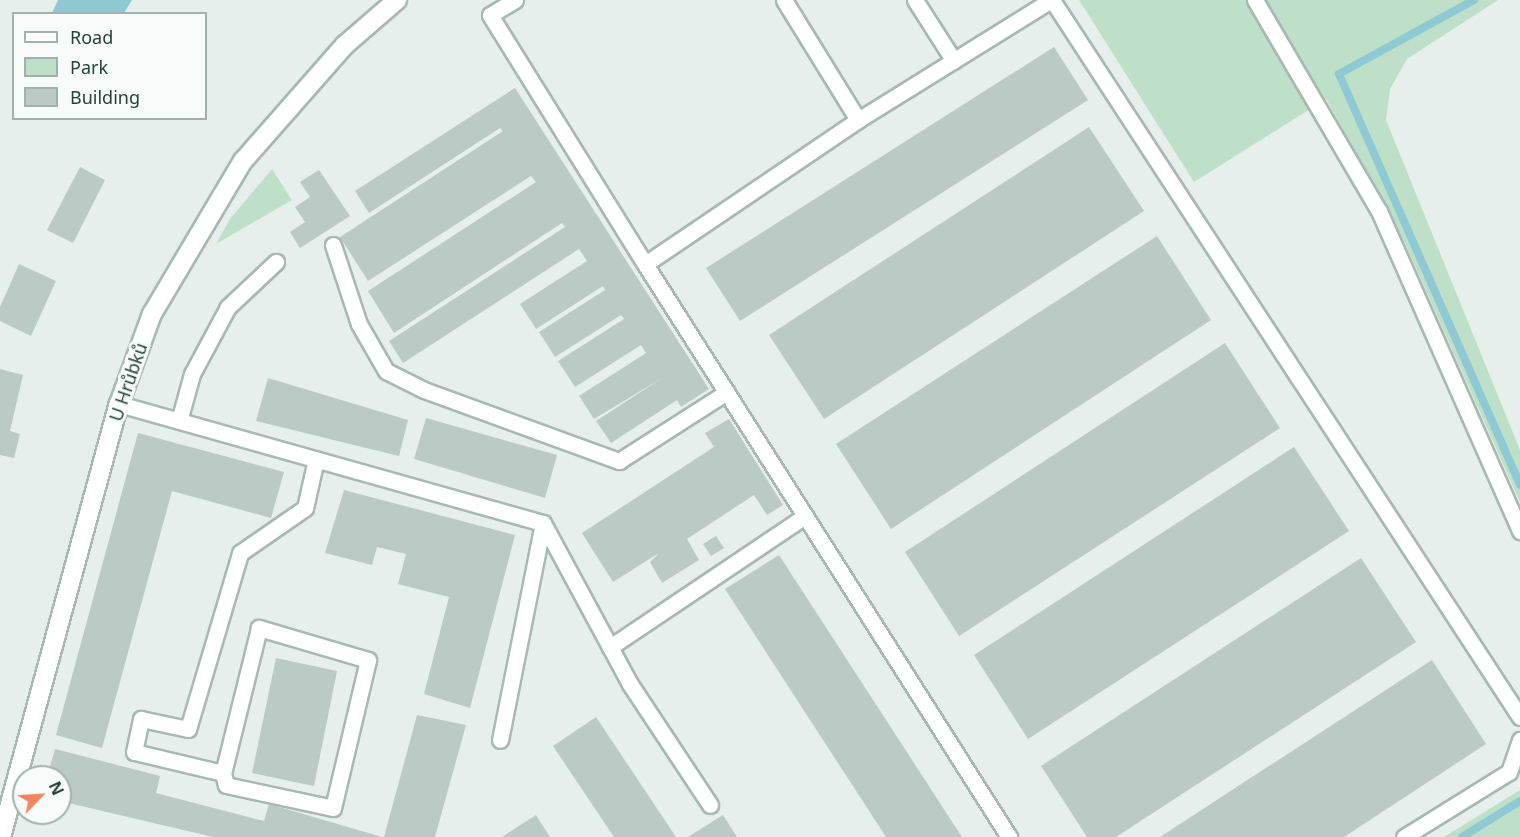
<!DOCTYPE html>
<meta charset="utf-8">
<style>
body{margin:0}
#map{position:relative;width:1520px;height:837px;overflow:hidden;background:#e6efeb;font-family:"Noto Sans",sans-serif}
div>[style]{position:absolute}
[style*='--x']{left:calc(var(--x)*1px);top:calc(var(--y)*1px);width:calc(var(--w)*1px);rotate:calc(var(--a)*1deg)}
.green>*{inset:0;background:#bfe0c8}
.water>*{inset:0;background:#8ec9d4}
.stream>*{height:8px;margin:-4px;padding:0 4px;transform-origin:4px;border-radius:4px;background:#8ec9d4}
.building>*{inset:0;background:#bbcac4}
.roads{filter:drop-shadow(2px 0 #a8b8b2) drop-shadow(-2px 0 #a8b8b2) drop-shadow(0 2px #a8b8b2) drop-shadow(0 -2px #a8b8b2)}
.service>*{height:15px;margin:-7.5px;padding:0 7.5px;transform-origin:7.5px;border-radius:7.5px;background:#fff}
.minor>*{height:18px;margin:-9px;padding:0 9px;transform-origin:9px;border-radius:9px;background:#fff}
span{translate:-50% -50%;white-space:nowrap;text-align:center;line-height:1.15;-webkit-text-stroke:6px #f7fbf9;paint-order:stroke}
.street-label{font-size:18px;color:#24423a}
.legend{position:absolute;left:12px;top:12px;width:195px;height:108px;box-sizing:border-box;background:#f7fbf9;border:2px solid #a3b1ad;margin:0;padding:8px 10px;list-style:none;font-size:18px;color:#24423a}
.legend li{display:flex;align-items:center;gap:12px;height:30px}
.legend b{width:30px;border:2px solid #a3b1ad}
.north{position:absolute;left:12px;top:765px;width:60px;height:60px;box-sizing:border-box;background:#f7fbf9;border:2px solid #a3b1ad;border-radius:50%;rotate:65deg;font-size:16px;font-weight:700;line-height:24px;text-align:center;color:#24423a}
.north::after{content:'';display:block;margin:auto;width:21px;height:27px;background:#f4845f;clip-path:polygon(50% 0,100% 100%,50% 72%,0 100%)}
</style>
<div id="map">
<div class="green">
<i style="clip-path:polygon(1079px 0,1498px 0,1407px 59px,1390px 89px,1386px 120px,1520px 450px,1520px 502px,1403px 239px,1326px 99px,1194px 182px)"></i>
<i style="clip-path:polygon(272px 169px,292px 200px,216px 244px,230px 219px)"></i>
<i style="clip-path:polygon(1520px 790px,1520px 837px,1444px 837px)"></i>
</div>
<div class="water">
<i style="clip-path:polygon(58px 0,132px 0,124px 13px,52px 13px)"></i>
</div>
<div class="stream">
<i style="--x:1474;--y:0;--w:154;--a:151.3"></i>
<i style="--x:1339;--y:74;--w:449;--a:66.2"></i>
<i style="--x:1462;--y:837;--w:68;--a:-31.8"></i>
</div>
<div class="building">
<i style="clip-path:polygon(1054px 47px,1088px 100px,740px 321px,706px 268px)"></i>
<i style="clip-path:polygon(515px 88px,709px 389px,681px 407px,677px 400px,611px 443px,596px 421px,662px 378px,594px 419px,579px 396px,646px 353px,641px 345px,575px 387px,558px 361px,624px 319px,621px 315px,555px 357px,539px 332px,605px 290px,603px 286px,536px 329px,520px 304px,587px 261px,579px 249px,403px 363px,389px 341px,565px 227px,562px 223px,394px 333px,368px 291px,536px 182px,531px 176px,368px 281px,340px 237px,503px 131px,500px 128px,369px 213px,355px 191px)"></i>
<i style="clip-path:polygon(1089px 127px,1144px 211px,824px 419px,769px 335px)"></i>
<i style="clip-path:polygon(80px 167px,105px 180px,73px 243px,47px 230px)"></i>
<i style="clip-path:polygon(319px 170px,350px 216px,300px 248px,290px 232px,305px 222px,295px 207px,310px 197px,300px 182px)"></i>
<i style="clip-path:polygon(1157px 236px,1211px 320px,891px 529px,836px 444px)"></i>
<i style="clip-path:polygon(19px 264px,56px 281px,31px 336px,0 321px,0 307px)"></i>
<i style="clip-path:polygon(1225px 343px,1280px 428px,959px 636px,905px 552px)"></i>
<i style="clip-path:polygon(0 369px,23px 375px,10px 431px,20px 434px,14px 458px,0 455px)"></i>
<i style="clip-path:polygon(268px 378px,408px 420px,399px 456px,256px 421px)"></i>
<i style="clip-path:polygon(426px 418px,557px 455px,545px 498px,414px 459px)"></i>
<i style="clip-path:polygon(729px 419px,783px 505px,767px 515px,754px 495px,687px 539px,699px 560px,662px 583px,650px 562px,659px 553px,613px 582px,582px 533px,714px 447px,705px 433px)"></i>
<i style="clip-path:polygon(138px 433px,284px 472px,271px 518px,172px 491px,102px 748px,56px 735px)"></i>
<i style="clip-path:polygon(1294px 447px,1349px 531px,1028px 739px,974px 655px)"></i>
<i style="clip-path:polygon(344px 490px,515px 535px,470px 708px,424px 694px,449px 597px,398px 584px,406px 554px,377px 547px,372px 565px,325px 553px)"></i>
<i style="clip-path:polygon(716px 536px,724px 548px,711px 556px,703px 544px)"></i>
<i style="clip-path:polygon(779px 555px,962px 837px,886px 837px,725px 589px)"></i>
<i style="clip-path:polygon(1361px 558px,1416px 642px,1116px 837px,1087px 837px,1041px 766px)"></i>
<i style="clip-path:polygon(276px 658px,337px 671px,314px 786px,252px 773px)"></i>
<i style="clip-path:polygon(1432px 660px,1486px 744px,1344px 837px,1160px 837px)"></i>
<i style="clip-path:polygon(417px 715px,466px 725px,435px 837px,384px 837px)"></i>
<i style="clip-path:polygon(596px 717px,676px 837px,614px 837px,553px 746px)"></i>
<i style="clip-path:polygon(55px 749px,160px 776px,156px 793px,264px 821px,269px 804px,382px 837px,213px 837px,60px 801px,60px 777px,47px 777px)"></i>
<i style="clip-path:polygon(536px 815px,550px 837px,502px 837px)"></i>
<i style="clip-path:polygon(723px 815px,737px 837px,688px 837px)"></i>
</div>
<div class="roads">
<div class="service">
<i style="--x:515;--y:0;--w:29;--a:149"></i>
<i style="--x:490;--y:15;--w:293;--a:58.1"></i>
<i style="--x:784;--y:0;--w:141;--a:58.3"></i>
<i style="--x:858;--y:120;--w:227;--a:-31.9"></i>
<i style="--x:915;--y:0;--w:72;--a:57.4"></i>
<i style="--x:1052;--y:0;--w:856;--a:56.87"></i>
<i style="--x:1255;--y:0;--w:245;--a:59.6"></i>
<i style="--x:1379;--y:211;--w:350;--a:66.2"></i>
<i style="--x:858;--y:120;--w:257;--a:145.9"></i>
<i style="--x:645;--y:264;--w:679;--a:57.57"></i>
<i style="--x:333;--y:245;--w:83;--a:71.8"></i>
<i style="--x:359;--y:324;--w:54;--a:60.1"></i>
<i style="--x:386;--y:371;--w:42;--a:26.6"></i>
<i style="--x:424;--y:390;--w:208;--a:20"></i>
<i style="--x:619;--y:461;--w:128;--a:-32.6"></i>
<i style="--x:119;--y:404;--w:440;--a:15.7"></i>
<i style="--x:543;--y:523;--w:221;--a:101.2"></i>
<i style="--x:179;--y:421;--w:49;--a:-74.5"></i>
<i style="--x:192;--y:374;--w:76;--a:-61.8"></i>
<i style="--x:228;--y:307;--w:66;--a:-43.2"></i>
<i style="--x:543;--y:523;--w:183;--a:61.6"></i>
<i style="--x:630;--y:684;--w:145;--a:56.5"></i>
<i style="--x:610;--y:647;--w:235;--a:-33.9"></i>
<i style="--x:223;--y:773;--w:12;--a:76"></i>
<i style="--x:226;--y:785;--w:109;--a:12.1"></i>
<i style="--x:333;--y:808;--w:152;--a:-76.7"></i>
<i style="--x:368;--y:660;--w:114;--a:-163.6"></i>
<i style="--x:259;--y:628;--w:149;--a:103.9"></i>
<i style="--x:223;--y:773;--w:91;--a:-166.7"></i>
<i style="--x:134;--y:752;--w:34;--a:-78"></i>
<i style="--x:141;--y:719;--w:48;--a:12"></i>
<i style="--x:188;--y:729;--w:184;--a:-73.5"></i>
<i style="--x:240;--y:553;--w:79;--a:-34.7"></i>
<i style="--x:305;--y:508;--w:50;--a:-77.3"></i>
<i style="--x:1404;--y:837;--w:123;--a:-31.8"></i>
<i style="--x:1509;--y:772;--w:34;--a:-71"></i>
</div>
<div class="minor">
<i style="--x:1;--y:837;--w:449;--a:-74.8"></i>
<i style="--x:119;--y:404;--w:96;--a:-69.9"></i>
<i style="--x:152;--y:314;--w:178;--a:-59.3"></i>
<i style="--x:243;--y:161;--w:154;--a:-48.7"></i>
<i style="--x:345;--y:45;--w:69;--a:-40.9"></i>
</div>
</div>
<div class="street-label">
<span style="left:128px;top:382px;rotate:-71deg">U Hrůbků</span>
</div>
<ul class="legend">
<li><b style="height:8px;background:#fff"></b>Road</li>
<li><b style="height:16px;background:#bfe0c8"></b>Park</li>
<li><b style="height:16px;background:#bbcac4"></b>Building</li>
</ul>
<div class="north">N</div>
</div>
